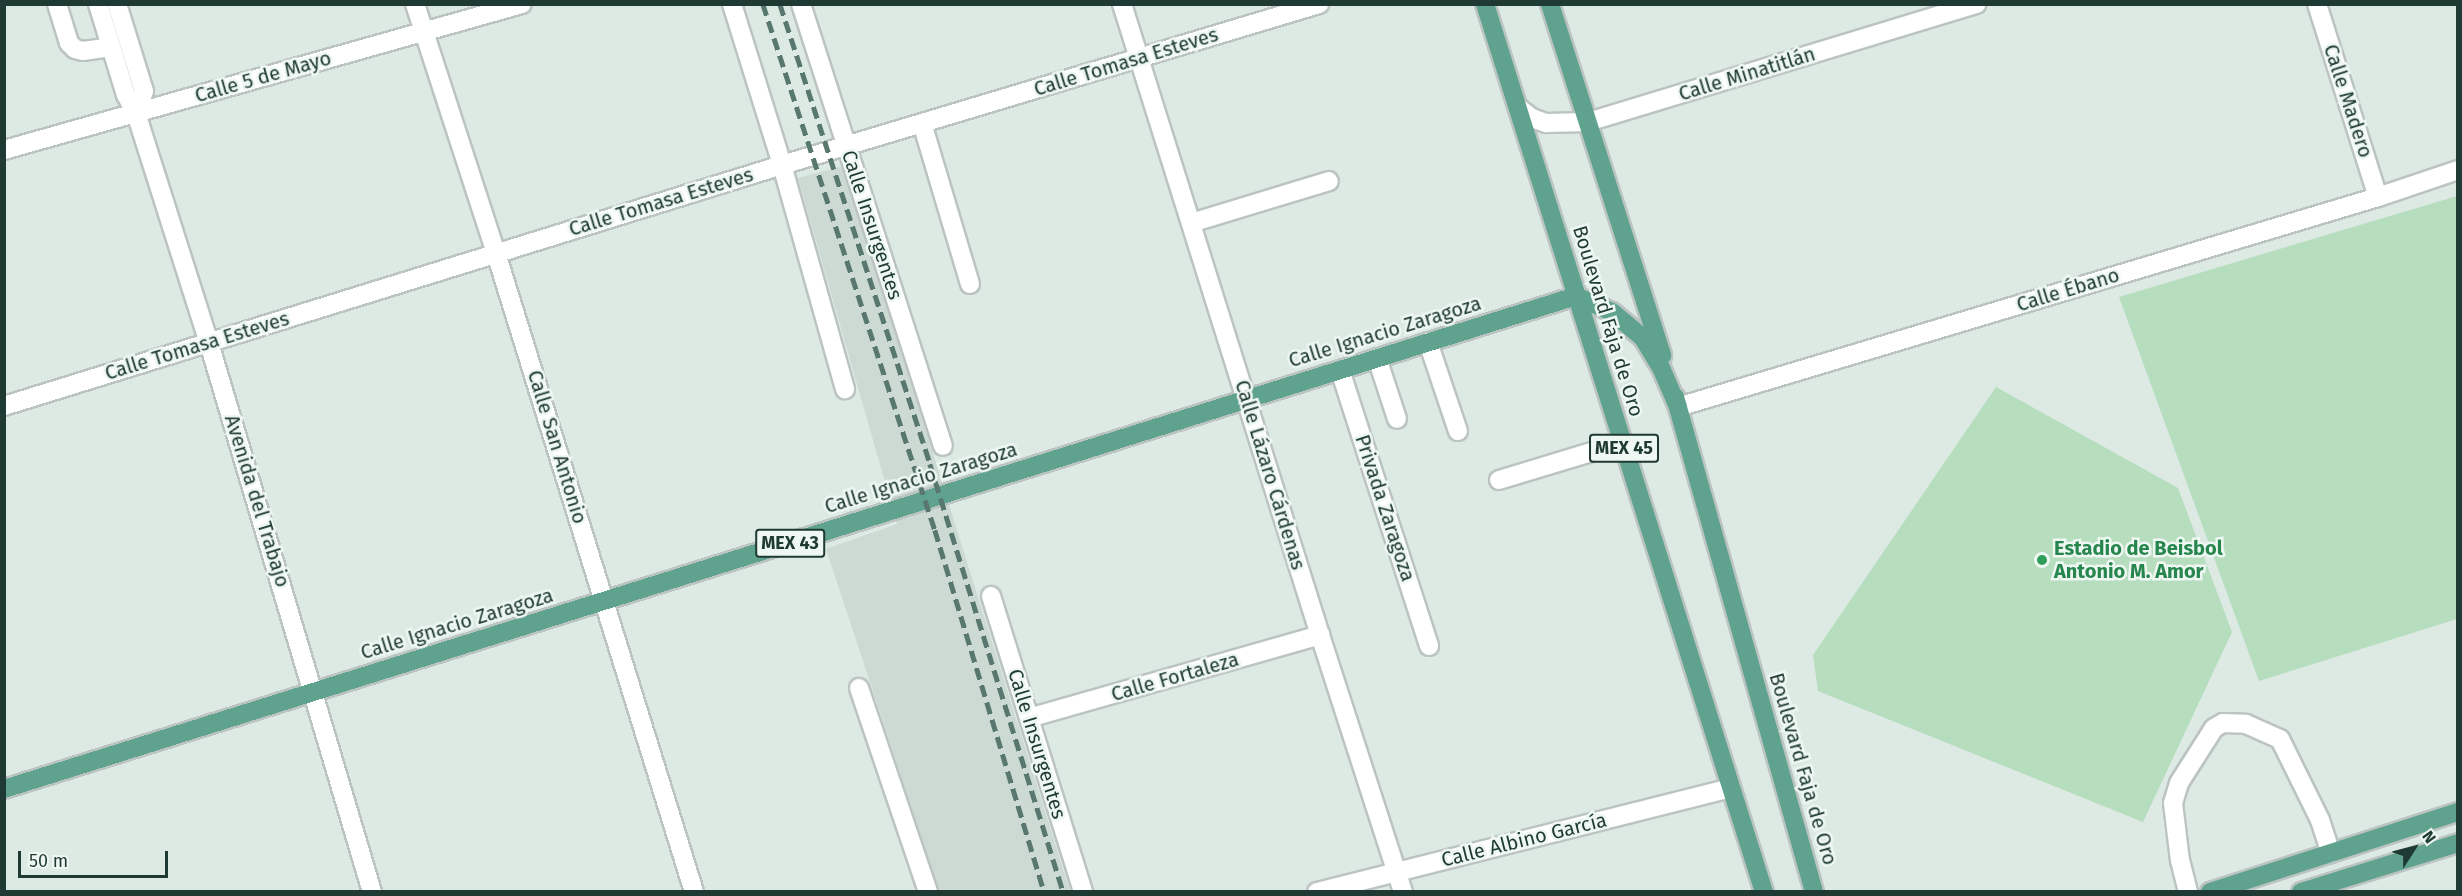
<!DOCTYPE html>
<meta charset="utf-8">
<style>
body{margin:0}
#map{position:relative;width:2462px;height:896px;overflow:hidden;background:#ddeae4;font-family:"Fira Sans",sans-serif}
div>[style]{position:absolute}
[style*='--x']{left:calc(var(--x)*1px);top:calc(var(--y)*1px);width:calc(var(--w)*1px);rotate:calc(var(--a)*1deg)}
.built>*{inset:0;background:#ccdad3}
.green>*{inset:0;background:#b5ddbe}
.roads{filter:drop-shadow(2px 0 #bcc4c2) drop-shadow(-2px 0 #bcc4c2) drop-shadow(0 2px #bcc4c2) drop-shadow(0 -2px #bcc4c2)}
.minor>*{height:18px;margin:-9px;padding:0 9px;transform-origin:9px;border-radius:9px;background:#fff}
.major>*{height:18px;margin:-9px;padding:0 9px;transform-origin:9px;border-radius:9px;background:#5fa38f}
.rail>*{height:4.5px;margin-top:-2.25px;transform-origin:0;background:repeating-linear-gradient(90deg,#58776e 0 12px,transparent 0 18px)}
.dots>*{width:16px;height:16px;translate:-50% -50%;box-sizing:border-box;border:3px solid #eef7f2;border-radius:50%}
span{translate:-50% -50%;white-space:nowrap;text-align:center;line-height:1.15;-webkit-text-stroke:5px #eef7f2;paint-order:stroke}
.shield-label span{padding:2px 4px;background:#eef7f2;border:2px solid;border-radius:4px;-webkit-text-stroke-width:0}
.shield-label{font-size:18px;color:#1e3a32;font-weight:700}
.street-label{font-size:20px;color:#1e3a32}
.leisure-label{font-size:20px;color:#27864d;font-weight:700}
.left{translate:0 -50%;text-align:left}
.frame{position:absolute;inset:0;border:6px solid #1e3a32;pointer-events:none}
.north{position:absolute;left:2384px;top:818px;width:60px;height:60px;-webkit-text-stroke:4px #eef7f2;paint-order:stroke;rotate:54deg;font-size:16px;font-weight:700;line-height:24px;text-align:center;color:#1e3a32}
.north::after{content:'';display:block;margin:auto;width:21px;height:27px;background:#1e3a32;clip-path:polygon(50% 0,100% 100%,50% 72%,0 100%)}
.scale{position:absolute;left:18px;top:851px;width:150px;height:27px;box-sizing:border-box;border:3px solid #1e3a32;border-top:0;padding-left:8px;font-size:18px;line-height:21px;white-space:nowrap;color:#1e3a32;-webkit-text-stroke:4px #eef7f2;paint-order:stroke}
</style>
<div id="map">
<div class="built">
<i style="clip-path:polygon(843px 166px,1070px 891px,939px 891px,826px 549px,897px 524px,798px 178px)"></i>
</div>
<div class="green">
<i style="clip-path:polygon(2457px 196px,2457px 619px,2259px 681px,2119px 297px)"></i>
<i style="clip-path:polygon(1996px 387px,2178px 488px,2232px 632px,2143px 822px,1818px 691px,1813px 655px)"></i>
</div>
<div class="roads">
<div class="minor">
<i style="--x:57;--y:4;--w:41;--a:72.9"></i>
<i style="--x:69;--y:43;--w:8;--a:45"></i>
<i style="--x:75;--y:49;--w:8;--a:14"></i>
<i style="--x:83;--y:51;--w:28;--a:-8"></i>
<i style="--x:98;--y:4;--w:95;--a:72.9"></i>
<i style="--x:126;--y:95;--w:21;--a:61"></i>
<i style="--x:136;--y:113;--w:241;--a:72.4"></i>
<i style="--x:209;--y:343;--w:573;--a:73.46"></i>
<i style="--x:117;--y:4;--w:91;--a:72.8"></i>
<i style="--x:144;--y:91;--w:23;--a:110"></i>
<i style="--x:415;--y:4;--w:262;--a:72"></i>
<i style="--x:496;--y:253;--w:669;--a:72.78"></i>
<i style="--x:732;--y:4;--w:169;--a:72.7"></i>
<i style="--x:782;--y:165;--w:233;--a:74.3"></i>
<i style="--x:801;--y:4;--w:464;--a:72.2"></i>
<i style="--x:1122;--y:4;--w:661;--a:72.58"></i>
<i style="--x:1320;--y:635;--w:270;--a:72.1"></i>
<i style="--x:2317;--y:4;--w:202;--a:72.5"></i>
<i style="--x:1519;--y:108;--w:16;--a:38"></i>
<i style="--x:1532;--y:118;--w:15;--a:20"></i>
<i style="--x:1546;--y:123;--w:42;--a:-1.4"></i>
<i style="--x:1588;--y:122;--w:406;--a:-16.9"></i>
<i style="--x:922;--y:123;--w:168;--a:73.4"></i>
<i style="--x:4;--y:150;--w:538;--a:-15.74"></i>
<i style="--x:1191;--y:223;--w:144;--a:-16.9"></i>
<i style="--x:1428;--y:342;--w:94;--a:71.4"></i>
<i style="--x:1377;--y:358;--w:64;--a:71.8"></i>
<i style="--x:1340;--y:370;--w:290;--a:72.1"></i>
<i style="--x:4;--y:406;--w:814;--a:-17.21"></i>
<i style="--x:782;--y:165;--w:561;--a:-16.69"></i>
<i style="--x:1678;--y:407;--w:731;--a:-16.7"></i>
<i style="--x:2378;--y:197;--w:84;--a:-18.6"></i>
<i style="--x:1499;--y:480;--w:110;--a:-16.9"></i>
<i style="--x:1604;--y:448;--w:20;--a:-24"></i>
<i style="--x:991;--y:596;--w:310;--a:72.7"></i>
<i style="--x:859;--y:688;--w:215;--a:71.3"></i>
<i style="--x:1029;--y:718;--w:303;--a:-15.9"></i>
<i style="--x:1317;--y:892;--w:427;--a:-14.1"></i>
<i style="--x:2188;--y:892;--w:32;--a:-104"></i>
<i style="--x:2180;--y:861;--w:58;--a:-96.9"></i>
<i style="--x:2173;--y:803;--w:21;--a:-73"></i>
<i style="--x:2179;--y:783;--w:65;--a:-57.5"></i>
<i style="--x:2214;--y:728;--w:10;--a:-29"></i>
<i style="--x:2223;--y:723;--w:23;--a:2"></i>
<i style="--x:2246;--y:724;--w:37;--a:24"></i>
<i style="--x:2280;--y:739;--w:90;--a:63.7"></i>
<i style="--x:2320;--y:820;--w:35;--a:72"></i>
</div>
<div class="major">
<i style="--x:1485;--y:4;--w:931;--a:72.56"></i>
<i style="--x:1550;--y:4;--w:369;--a:72.3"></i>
<i style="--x:1675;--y:397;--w:514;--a:74.31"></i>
<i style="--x:4;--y:789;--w:1647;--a:-17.41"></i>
<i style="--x:1576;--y:296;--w:39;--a:24"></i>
<i style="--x:1612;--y:312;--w:40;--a:40"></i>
<i style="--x:1643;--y:338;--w:37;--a:59"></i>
<i style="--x:1662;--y:370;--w:40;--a:66.6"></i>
<i style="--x:2210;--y:892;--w:261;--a:-17.9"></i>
<i style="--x:2301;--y:892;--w:164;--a:-17.3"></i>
</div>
</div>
<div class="rail">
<i style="--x:763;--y:4;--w:553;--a:71.89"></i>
<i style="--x:935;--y:530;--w:378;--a:73.2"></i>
<i style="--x:780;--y:4;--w:484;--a:71.9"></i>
<i style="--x:930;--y:464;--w:448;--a:72.7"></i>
</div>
<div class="dots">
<i style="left:2042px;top:560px;background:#2e9e5b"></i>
</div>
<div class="shield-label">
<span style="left:1624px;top:448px">MEX 45</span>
<span style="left:790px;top:543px">MEX 43</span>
</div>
<div class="street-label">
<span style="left:1126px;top:62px;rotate:-17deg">Calle Tomasa Esteves</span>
<span style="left:1747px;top:74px;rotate:-17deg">Calle Minatitlán</span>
<span style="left:263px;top:77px;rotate:-16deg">Calle 5 de Mayo</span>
<span style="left:2348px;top:101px;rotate:72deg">Calle Madero</span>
<span style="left:661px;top:202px;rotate:-17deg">Calle Tomasa Esteves</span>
<span style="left:872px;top:225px;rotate:72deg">Calle Insurgentes</span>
<span style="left:2068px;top:290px;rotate:-17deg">Calle Ébano</span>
<span style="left:1608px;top:321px;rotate:73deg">Boulevard Faja de Oro</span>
<span style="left:1385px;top:332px;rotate:-17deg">Calle Ignacio Zaragoza</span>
<span style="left:197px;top:346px;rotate:-17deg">Calle Tomasa Esteves</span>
<span style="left:557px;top:447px;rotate:73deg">Calle San Antonio</span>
<span style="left:1270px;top:475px;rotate:73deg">Calle Lázaro Cárdenas</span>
<span style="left:921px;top:478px;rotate:-17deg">Calle Ignacio Zaragoza</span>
<span style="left:257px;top:501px;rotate:73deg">Avenida del Trabajo</span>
<span style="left:1385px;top:508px;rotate:72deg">Privada Zaragoza</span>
<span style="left:457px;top:624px;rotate:-17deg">Calle Ignacio Zaragoza</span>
<span style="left:1175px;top:677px;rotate:-16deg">Calle Fortaleza</span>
<span style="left:1037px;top:744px;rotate:73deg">Calle Insurgentes</span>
<span style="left:1803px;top:769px;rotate:74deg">Boulevard Faja de Oro</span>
<span style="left:1524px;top:840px;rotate:-14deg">Calle Albino García</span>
</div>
<div class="leisure-label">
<span class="left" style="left:2054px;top:560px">Estadio de Beisbol<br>Antonio M. Amor</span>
</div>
<div class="frame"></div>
<div class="north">N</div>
<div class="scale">50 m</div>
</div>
